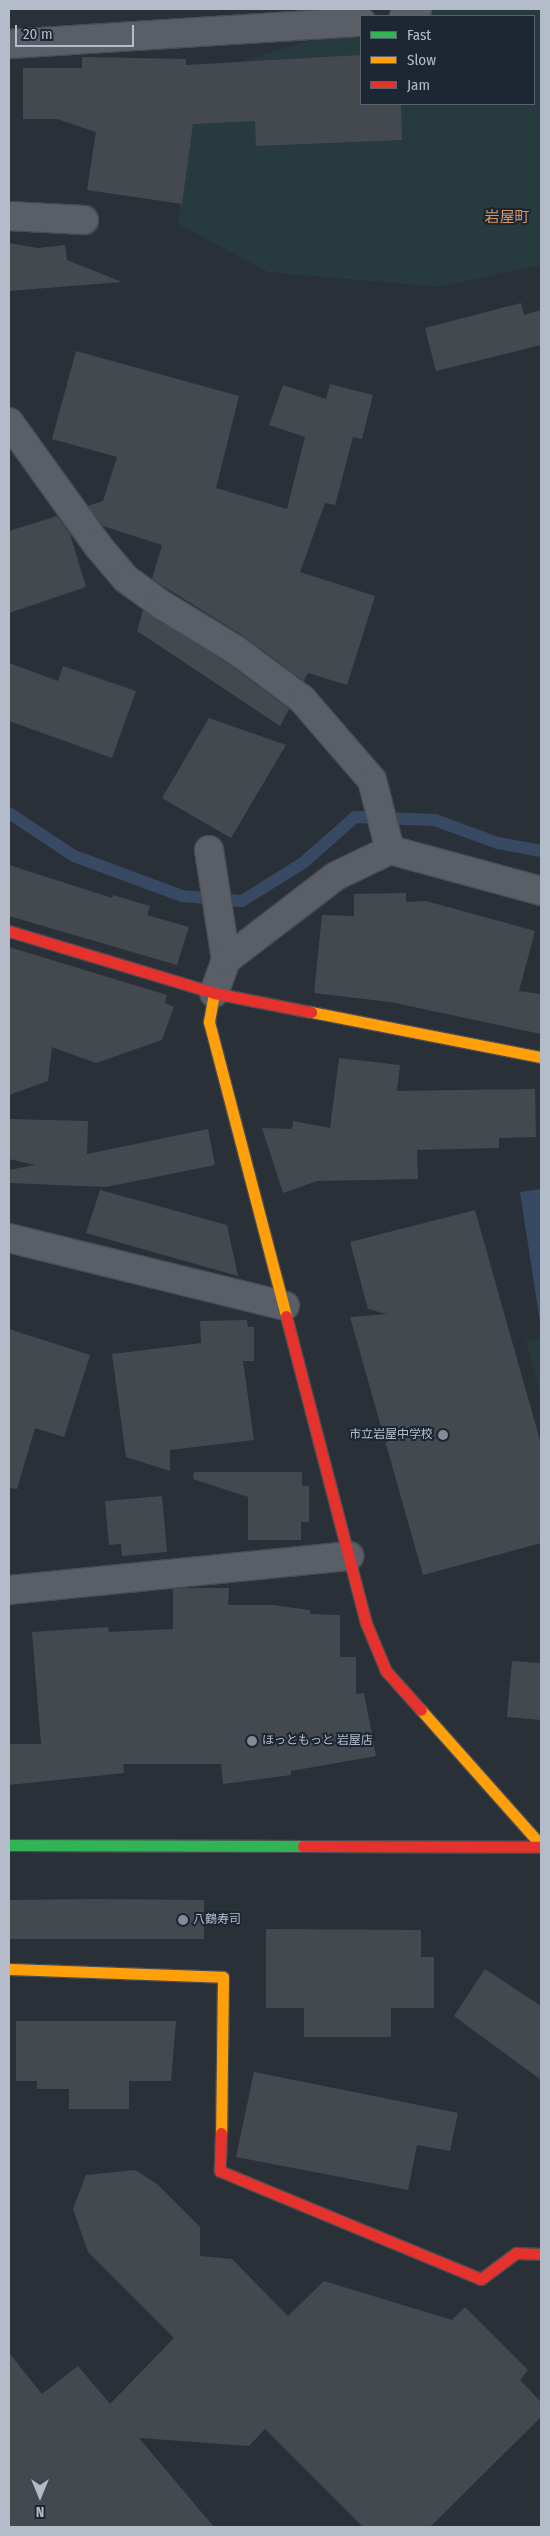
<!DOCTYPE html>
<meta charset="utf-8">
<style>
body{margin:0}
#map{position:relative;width:550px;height:2536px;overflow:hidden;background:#2a3038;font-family:"Fira Sans Condensed","Noto Sans JP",sans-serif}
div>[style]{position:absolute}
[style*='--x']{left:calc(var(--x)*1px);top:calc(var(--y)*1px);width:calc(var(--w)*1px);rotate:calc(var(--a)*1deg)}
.green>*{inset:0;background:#273a3e}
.water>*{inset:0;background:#384963}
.stream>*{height:12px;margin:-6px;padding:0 6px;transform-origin:6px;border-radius:6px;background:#384963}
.building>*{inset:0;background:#444950}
.roads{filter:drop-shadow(1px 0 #484c53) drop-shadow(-1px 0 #484c53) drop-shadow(0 1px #484c53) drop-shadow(0 -1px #484c53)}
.street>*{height:28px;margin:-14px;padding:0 14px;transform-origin:14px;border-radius:14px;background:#5a5e66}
.fast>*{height:11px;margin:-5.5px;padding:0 5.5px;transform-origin:5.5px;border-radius:5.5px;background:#30b455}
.slow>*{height:11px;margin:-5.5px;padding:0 5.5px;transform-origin:5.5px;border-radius:5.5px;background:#ff9f0a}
.jam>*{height:11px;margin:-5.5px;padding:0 5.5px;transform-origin:5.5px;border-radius:5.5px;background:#e5322d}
.dots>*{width:14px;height:14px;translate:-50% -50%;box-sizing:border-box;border:2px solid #1d2633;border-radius:50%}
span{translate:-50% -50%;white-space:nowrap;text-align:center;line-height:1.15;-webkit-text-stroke:4px #1d2633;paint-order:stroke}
.poi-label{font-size:12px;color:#b4bcc9}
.right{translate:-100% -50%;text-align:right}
.left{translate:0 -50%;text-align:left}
.quarter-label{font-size:15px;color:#d69562}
.frame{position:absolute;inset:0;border:10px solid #b4bcc9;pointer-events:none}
.legend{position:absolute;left:360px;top:15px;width:175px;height:90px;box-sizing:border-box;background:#1d2633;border:1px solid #59626f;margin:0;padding:6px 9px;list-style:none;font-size:15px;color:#b4bcc9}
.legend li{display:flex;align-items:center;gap:10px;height:25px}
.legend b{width:25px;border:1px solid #59626f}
.north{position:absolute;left:15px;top:2471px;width:50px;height:50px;-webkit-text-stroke:4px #1d2633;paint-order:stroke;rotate:180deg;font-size:14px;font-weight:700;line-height:20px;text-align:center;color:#b4bcc9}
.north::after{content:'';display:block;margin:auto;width:18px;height:22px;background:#b4bcc9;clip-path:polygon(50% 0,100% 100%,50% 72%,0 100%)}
.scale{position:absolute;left:15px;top:25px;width:119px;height:22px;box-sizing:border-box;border:2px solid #b4bcc9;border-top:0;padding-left:6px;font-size:15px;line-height:18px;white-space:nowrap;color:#b4bcc9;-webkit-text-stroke:4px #1d2633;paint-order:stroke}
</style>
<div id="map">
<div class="green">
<i style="clip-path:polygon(414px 9px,541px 9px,541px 265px,438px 287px,268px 272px,178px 224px,200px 74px,361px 25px,361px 104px,534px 104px,534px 16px,389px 16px)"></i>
<i style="clip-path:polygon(541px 1338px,541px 1395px,526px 1341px)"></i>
</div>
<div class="water">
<i style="clip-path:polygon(541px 1189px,541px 1329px,520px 1192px)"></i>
</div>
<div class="stream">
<i style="--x:9;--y:813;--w:78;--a:33.5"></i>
<i style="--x:74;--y:856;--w:115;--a:20.3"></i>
<i style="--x:182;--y:896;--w:60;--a:4.8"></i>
<i style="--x:242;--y:901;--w:72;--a:-31.9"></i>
<i style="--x:303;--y:863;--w:69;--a:-41.5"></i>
<i style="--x:355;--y:817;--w:80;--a:2.1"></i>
<i style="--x:435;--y:820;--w:67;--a:20.1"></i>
<i style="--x:498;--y:843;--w:44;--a:10.5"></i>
</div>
<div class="building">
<i style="clip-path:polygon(361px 55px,361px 104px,401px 104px,402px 140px,256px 146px,255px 121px,193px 124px,182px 204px,87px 190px,96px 132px,57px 119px,23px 119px,23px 68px,82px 68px,82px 57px,186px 59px,186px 65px)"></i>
<i style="clip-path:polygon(9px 243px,38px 248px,65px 245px,67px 260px,122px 282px,9px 291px)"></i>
<i style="clip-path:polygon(521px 303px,524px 315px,541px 310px,541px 345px,436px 371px,425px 328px)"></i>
<i style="clip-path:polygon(76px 351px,239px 396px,216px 488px,287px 509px,305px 437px,269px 425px,283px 385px,326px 399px,330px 384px,373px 395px,362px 439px,353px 437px,335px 505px,325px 503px,300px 572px,375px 596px,347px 685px,308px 673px,304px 681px,245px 637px,152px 579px,162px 545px,103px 526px,88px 506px,103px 501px,117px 457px,52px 439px)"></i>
<i style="clip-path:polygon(57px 516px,70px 534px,86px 587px,9px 613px,9px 531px)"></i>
<i style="clip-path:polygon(143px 610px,227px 663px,289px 709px,280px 726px,137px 631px)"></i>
<i style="clip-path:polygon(9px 663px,58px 681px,63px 666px,136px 691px,112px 758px,9px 721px)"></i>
<i style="clip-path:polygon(209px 718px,286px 745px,231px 838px,162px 798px)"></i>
<i style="clip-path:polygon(9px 865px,112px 898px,113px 895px,150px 906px,147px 915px,189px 927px,177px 965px,9px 916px)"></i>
<i style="clip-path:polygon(406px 893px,406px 902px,426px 901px,535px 931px,519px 991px,541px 994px,541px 1034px,390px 1002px,314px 993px,322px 915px,354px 916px,354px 894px)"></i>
<i style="clip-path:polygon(9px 947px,167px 995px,165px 1003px,174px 1007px,162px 1040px,96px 1063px,52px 1047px,48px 1081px,9px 1095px)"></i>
<i style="clip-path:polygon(339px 1058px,400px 1065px,397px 1091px,535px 1089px,536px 1137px,499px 1138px,499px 1148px,417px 1150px,418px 1179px,317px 1181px,283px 1193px,262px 1128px,292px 1129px,293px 1121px,330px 1128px)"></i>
<i style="clip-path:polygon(9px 1119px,88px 1121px,87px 1154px,208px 1129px,215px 1165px,106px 1187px,9px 1183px,9px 1170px,35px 1165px,9px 1159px)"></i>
<i style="clip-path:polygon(100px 1190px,227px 1225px,238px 1276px,86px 1233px)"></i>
<i style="clip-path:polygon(475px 1210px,541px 1444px,541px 1543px,423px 1575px,350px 1317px,387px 1314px,368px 1309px,350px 1242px)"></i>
<i style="clip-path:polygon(247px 1320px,248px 1327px,254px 1327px,254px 1361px,243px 1361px,254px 1440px,170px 1450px,170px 1471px,126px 1457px,112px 1354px,201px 1343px,200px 1321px)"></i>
<i style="clip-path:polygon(9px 1329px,90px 1355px,64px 1437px,35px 1428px,17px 1489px,9px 1488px)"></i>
<i style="clip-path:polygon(194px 1472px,302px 1472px,302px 1486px,309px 1486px,309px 1522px,301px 1522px,301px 1540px,248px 1540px,248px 1497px,193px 1479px)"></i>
<i style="clip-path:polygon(162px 1496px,167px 1552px,122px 1556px,121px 1544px,109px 1545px,105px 1501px)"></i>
<i style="clip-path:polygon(186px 1588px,229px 1588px,228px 1605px,273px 1605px,310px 1610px,310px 1614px,340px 1615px,340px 1657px,356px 1657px,356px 1694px,364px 1693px,376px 1756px,291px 1771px,291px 1775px,223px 1784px,221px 1764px,123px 1764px,124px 1773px,9px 1785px,9px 1744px,41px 1744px,32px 1632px,108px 1627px,109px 1632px,173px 1629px,173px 1589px)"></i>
<i style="clip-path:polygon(512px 1661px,541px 1663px,541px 1720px,507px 1717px)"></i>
<i style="clip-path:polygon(96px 1899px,204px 1900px,204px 1939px,9px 1939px,9px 1900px)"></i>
<i style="clip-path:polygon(266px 1929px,421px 1930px,421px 1957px,434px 1957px,434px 2008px,391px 2008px,391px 2037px,304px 2037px,304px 2008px,266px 2008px)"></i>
<i style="clip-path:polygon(485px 1969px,541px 2006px,541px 2080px,454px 2016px)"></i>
<i style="clip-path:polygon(16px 2021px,176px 2021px,171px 2081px,129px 2081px,129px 2109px,69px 2109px,69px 2089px,37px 2089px,37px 2081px,16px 2081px)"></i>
<i style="clip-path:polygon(254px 2072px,458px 2113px,450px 2151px,417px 2145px,408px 2190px,236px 2157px)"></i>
<i style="clip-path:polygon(135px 2170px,157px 2184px,200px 2227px,200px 2256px,232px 2259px,288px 2316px,324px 2281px,452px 2320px,465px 2307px,528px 2370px,520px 2380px,541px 2402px,541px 2417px,430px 2527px,363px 2527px,265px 2429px,249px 2446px,139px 2438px,214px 2527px,9px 2527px,9px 2353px,42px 2394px,78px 2366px,110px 2404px,174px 2338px,88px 2252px,73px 2209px,86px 2175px)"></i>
</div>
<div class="roads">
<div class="street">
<i style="--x:404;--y:16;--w:15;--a:-28"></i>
<i style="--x:9;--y:44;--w:353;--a:-3.6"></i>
<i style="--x:9;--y:216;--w:75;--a:3.1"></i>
<i style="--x:9;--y:422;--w:153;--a:54.3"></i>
<i style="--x:98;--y:546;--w:43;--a:49.7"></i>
<i style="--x:126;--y:579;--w:44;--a:35.8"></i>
<i style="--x:162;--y:605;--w:87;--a:31.3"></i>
<i style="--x:236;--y:650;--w:82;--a:36.6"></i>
<i style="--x:302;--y:699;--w:107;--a:49.2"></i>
<i style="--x:372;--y:780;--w:72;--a:75.6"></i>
<i style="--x:209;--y:850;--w:111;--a:81.2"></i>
<i style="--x:214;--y:993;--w:35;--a:-70"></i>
<i style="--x:226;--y:960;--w:138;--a:-37.4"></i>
<i style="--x:336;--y:876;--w:60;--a:-25.7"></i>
<i style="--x:390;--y:850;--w:156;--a:15.2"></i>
<i style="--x:9;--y:1238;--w:284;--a:13.8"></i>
<i style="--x:9;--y:1590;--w:342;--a:-5.7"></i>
</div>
<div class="fast">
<i style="--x:9;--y:1845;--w:294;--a:0.2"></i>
</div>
<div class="slow">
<i style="--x:214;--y:993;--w:29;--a:100"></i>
<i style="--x:209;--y:1022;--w:304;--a:75.3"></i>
<i style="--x:311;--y:1012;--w:234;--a:11.1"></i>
<i style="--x:421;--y:1710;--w:181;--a:48.4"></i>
<i style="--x:9;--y:1969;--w:214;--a:2.1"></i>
<i style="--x:223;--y:1977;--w:156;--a:90.7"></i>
</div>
<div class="jam">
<i style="--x:9;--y:931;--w:214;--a:16.8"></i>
<i style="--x:214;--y:993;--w:99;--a:11.1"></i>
<i style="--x:286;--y:1316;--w:317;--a:75.4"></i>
<i style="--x:366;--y:1623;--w:52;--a:67.4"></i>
<i style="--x:386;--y:1671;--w:52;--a:48.1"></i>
<i style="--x:303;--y:1846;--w:238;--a:0.2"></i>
<i style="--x:221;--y:2133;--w:38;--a:92"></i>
<i style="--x:220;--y:2171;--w:282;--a:22.5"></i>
<i style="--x:481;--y:2279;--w:44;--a:-36.6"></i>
<i style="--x:516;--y:2253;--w:25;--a:2"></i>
</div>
</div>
<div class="dots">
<i style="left:443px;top:1435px;background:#848b96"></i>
<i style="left:252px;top:1741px;background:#848b96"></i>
<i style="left:183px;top:1920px;background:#848b96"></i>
</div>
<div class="poi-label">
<span class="right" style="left:433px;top:1435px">市立岩屋中学校</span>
<span class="left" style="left:262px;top:1741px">ほっともっと 岩屋店</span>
<span class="left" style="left:193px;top:1920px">八鶴寿司</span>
</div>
<div class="quarter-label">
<span style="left:507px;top:218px">岩屋町</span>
</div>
<div class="frame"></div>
<ul class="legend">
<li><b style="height:6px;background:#30b455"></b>Fast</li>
<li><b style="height:6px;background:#ff9f0a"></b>Slow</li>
<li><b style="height:6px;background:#e5322d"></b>Jam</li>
</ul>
<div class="north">N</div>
<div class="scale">20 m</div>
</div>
